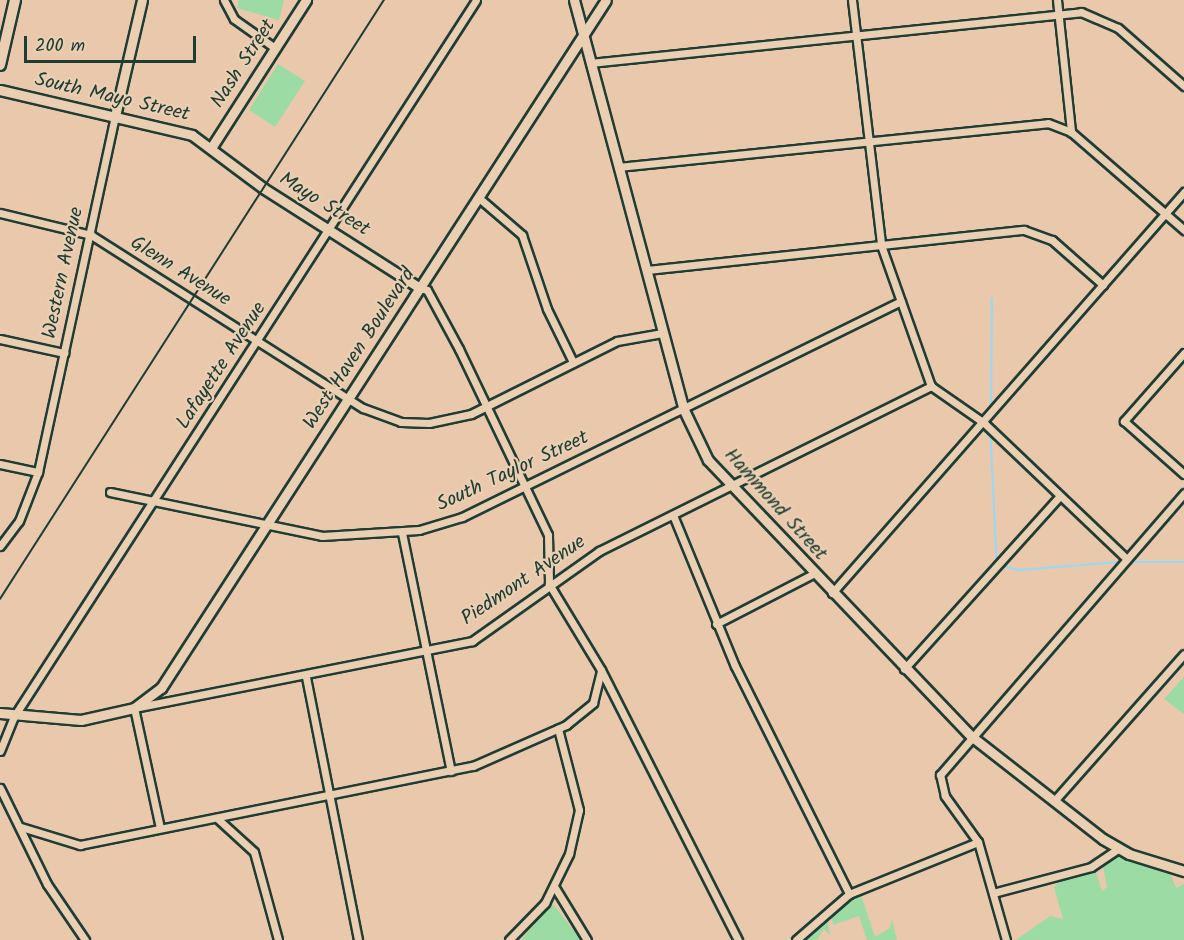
<!DOCTYPE html>
<style>
body{margin:0}
#map{position:relative;width:1184px;height:940px;overflow:hidden;background:#e9c8ac;font-family:Kalam,sans-serif}
div>[style]{position:absolute}
[style*='--x']{left:calc(var(--x)*1px);top:calc(var(--y)*1px);width:calc(var(--w)*1px);rotate:calc(var(--a)*1deg)}
.green>*{inset:0;background:#9cdba4}
.stream>*{height:1.5px;margin:-0.75px;padding:0 0.75px;transform-origin:0.75px;border-radius:0.75px;background:#95daf7}
.roads{filter:drop-shadow(2px 0 #1f3d34) drop-shadow(-2px 0 #1f3d34) drop-shadow(0 2px #1f3d34) drop-shadow(0 -2px #1f3d34)}
.minor>*{height:7px;margin:-3.5px;padding:0 3.5px;transform-origin:3.5px;border-radius:3.5px;background:#ebcfb2}
.tertiary>*{height:9px;margin:-4.5px;padding:0 4.5px;transform-origin:4.5px;border-radius:4.5px;background:#ebcfb2}
.primary>*{height:10px;margin:-5px;padding:0 5px;transform-origin:5px;border-radius:5px;background:#ebcfb2}
.rail>*{height:1.5px;margin:-0.75px;padding:0 0.75px;transform-origin:0.75px;border-radius:0.75px;background:#1f3d34}
span{translate:-50% -50%;white-space:nowrap;text-align:center;line-height:1.15;-webkit-text-stroke:4.5px #ebcfb2;paint-order:stroke}
.street-label{font-size:20px;color:#1f3d34}
.scale{position:absolute;left:24px;top:36px;width:172px;height:27px;box-sizing:border-box;border:3px solid #1f3d34;border-top:0;padding-left:8px;font-size:18px;line-height:21px;white-space:nowrap;color:#1f3d34;-webkit-text-stroke:4px #ebcfb2;paint-order:stroke}
</style>
<div id="map">
<div class="green">
<i style="clip-path:polygon(239px 0,284px 0,279px 20px,237px 8px)"></i>
<i style="clip-path:polygon(278px 64px,305px 81px,275px 127px,249px 110px)"></i>
<i style="clip-path:polygon(1184px 677px,1184px 714px,1164px 699px)"></i>
<i style="clip-path:polygon(1117px 855px,1171px 875px,1176px 888px,1184px 884px,1184px 940px,1016px 940px,1050px 916px,1063px 919px,1054px 887px,1063px 878px,1095px 869px,1102px 891px,1107px 887px,1103px 867px)"></i>
<i style="clip-path:polygon(860px 892px,875px 937px,890px 928px,892px 920px,897px 940px,867px 940px,859px 916px,833px 925px,831px 912px)"></i>
<i style="clip-path:polygon(553px 904px,581px 940px,523px 940px,522px 938px)"></i>
<i style="clip-path:polygon(827px 916px,830px 935px,824px 929px,817px 940px,800px 940px)"></i>
</div>
<div class="stream">
<i style="--x:991;--y:409;--w:110;--a:-89.5"></i>
<i style="--x:991;--y:427;--w:11;--a:-90"></i>
<i style="--x:991;--y:434;--w:127;--a:87.3"></i>
<i style="--x:1127;--y:562;--w:57;--a:0"></i>
<i style="--x:1000;--y:565;--w:20;--a:15"></i>
<i style="--x:1019;--y:570;--w:100;--a:-4.6"></i>
</div>
<div class="roads">
<div class="minor">
<i style="--x:224;--y:0;--w:21;--a:62"></i>
<i style="--x:234;--y:19;--w:50;--a:35.3"></i>
<i style="--x:852;--y:0;--w:247;--a:83.2"></i>
<i style="--x:881;--y:245;--w:150;--a:70.5"></i>
<i style="--x:931;--y:386;--w:65;--a:34.9"></i>
<i style="--x:984;--y:423;--w:197;--a:43.6"></i>
<i style="--x:1057;--y:0;--w:133;--a:83.9"></i>
<i style="--x:590;--y:63;--w:494;--a:-5.9"></i>
<i style="--x:1081;--y:12;--w:40;--a:23.4"></i>
<i style="--x:1118;--y:28;--w:88;--a:41.3"></i>
<i style="--x:618;--y:167;--w:432;--a:-5.8"></i>
<i style="--x:1048;--y:123;--w:25;--a:21"></i>
<i style="--x:1071;--y:132;--w:150;--a:40.9"></i>
<i style="--x:479;--y:198;--w:57;--a:40.7"></i>
<i style="--x:522;--y:235;--w:78;--a:71.3"></i>
<i style="--x:547;--y:309;--w:59;--a:63.9"></i>
<i style="--x:0;--y:213;--w:94;--a:13.6"></i>
<i style="--x:91;--y:235;--w:322;--a:32.5"></i>
<i style="--x:363;--y:408;--w:40;--a:20.2"></i>
<i style="--x:401;--y:422;--w:28;--a:2"></i>
<i style="--x:429;--y:423;--w:43;--a:-12.1"></i>
<i style="--x:471;--y:414;--w:163;--a:-26.6"></i>
<i style="--x:617;--y:341;--w:46;--a:-10.1"></i>
<i style="--x:647;--y:270;--w:379;--a:-6.1"></i>
<i style="--x:1024;--y:230;--w:30;--a:20"></i>
<i style="--x:1052;--y:240;--w:68;--a:41.4"></i>
<i style="--x:420;--y:288;--w:7;--a:16"></i>
<i style="--x:427;--y:290;--w:67;--a:61.5"></i>
<i style="--x:459;--y:349;--w:206;--a:64.4"></i>
<i style="--x:548;--y:535;--w:49;--a:88.8"></i>
<i style="--x:549;--y:584;--w:100;--a:58.8"></i>
<i style="--x:601;--y:670;--w:303;--a:63.1"></i>
<i style="--x:0;--y:339;--w:66;--a:12.3"></i>
<i style="--x:1184;--y:353;--w:91;--a:131.4"></i>
<i style="--x:1124;--y:421;--w:80;--a:41.5"></i>
<i style="--x:0;--y:464;--w:39;--a:12"></i>
<i style="--x:110;--y:492;--w:217;--a:11.7"></i>
<i style="--x:322;--y:536;--w:97;--a:-3.5"></i>
<i style="--x:419;--y:530;--w:45;--a:-16.8"></i>
<i style="--x:462;--y:517;--w:489;--a:-26.2"></i>
<i style="--x:673;--y:515;--w:163;--a:67.7"></i>
<i style="--x:735;--y:666;--w:255;--a:63.4"></i>
<i style="--x:402;--y:533;--w:243;--a:78.4"></i>
<i style="--x:0;--y:546;--w:31;--a:-53"></i>
<i style="--x:19;--y:521;--w:53;--a:-68.8"></i>
<i style="--x:38;--y:472;--w:364;--a:-77.8"></i>
<i style="--x:832;--y:593;--w:534;--a:-48.72"></i>
<i style="--x:716;--y:624;--w:109;--a:-27.3"></i>
<i style="--x:904;--y:669;--w:230;--a:-48"></i>
<i style="--x:306;--y:677;--w:268;--a:78.8"></i>
<i style="--x:0;--y:751;--w:35;--a:-68"></i>
<i style="--x:13;--y:718;--w:854;--a:-57.18"></i>
<i style="--x:0;--y:788;--w:107;--a:63.9"></i>
<i style="--x:47;--y:884;--w:68;--a:55.8"></i>
<i style="--x:1054;--y:801;--w:196;--a:-48.5"></i>
<i style="--x:219;--y:820;--w:47;--a:42.4"></i>
<i style="--x:254;--y:852;--w:91;--a:74.7"></i>
<i style="--x:21;--y:827;--w:62;--a:17"></i>
<i style="--x:80;--y:845;--w:401;--a:-11.4"></i>
<i style="--x:473;--y:766;--w:102;--a:-23.8"></i>
<i style="--x:566;--y:725;--w:35;--a:-39"></i>
<i style="--x:593;--y:703;--w:32;--a:-76"></i>
<i style="--x:160;--y:828;--w:123;--a:-102.2"></i>
<i style="--x:134;--y:708;--w:345;--a:-11.2"></i>
<i style="--x:472;--y:641;--w:156;--a:-35.3"></i>
<i style="--x:599;--y:551;--w:371;--a:-26.4"></i>
<i style="--x:554;--y:886;--w:63;--a:58.6"></i>
<i style="--x:993;--y:893;--w:101;--a:-14.9"></i>
<i style="--x:1091;--y:867;--w:34;--a:-34"></i>
<i style="--x:509;--y:940;--w:52;--a:-45.8"></i>
<i style="--x:545;--y:903;--w:55;--a:-63.9"></i>
<i style="--x:569;--y:854;--w:45;--a:-77.2"></i>
<i style="--x:579;--y:810;--w:84;--a:-104.5"></i>
<i style="--x:796;--y:940;--w:70;--a:-41"></i>
<i style="--x:849;--y:894;--w:139;--a:-22"></i>
<i style="--x:1006;--y:940;--w:102;--a:-105.9"></i>
<i style="--x:978;--y:842;--w:57;--a:-125.7"></i>
<i style="--x:945;--y:796;--w:22;--a:-103"></i>
<i style="--x:940;--y:775;--w:373;--a:-49.1"></i>
</div>
<div class="tertiary">
<i style="--x:574;--y:0;--w:424;--a:75"></i>
<i style="--x:684;--y:410;--w:55;--a:64.4"></i>
<i style="--x:708;--y:460;--w:381;--a:46.4"></i>
<i style="--x:971;--y:736;--w:167;--a:38"></i>
<i style="--x:1103;--y:839;--w:30;--a:30"></i>
<i style="--x:1129;--y:854;--w:58;--a:17.2"></i>
<i style="--x:0;--y:90;--w:197;--a:13.2"></i>
<i style="--x:192;--y:135;--w:89;--a:36.7"></i>
<i style="--x:263;--y:188;--w:186;--a:32.5"></i>
<i style="--x:115;--y:116;--w:119;--a:-76.9"></i>
<i style="--x:211;--y:148;--w:176;--a:-57.3"></i>
<i style="--x:0;--y:713;--w:81;--a:4.9"></i>
<i style="--x:81;--y:720;--w:54;--a:-12.8"></i>
<i style="--x:134;--y:708;--w:34;--a:-37"></i>
<i style="--x:161;--y:688;--w:819;--a:-57.11"></i>
</div>
<div class="primary">
<i style="--x:0;--y:65;--w:67;--a:-77"></i>
</div>
</div>
<div class="rail">
<i style="--x:0;--y:599;--w:712;--a:-57.34"></i>
</div>
<div class="street-label">
<span style="left:244px;top:64px;rotate:-57deg">Nash Street</span>
<span style="left:112px;top:98px;rotate:13deg">South Mayo Street</span>
<span style="left:324px;top:205px;rotate:32deg">Mayo Street</span>
<span style="left:180px;top:272px;rotate:32deg">Glenn Avenue</span>
<span style="left:64px;top:273px;rotate:-78deg">Western Avenue</span>
<span style="left:360px;top:349px;rotate:-57deg">West Haven Boulevard</span>
<span style="left:222px;top:366px;rotate:-57deg">Lafayette Avenue</span>
<span style="left:513px;top:472px;rotate:-25deg">South Taylor Street</span>
<span style="left:775px;top:505px;rotate:48deg">Hammond Street</span>
<span style="left:524px;top:581px;rotate:-34deg">Piedmont Avenue</span>
</div>
<div class="scale">200 m</div>
</div>
